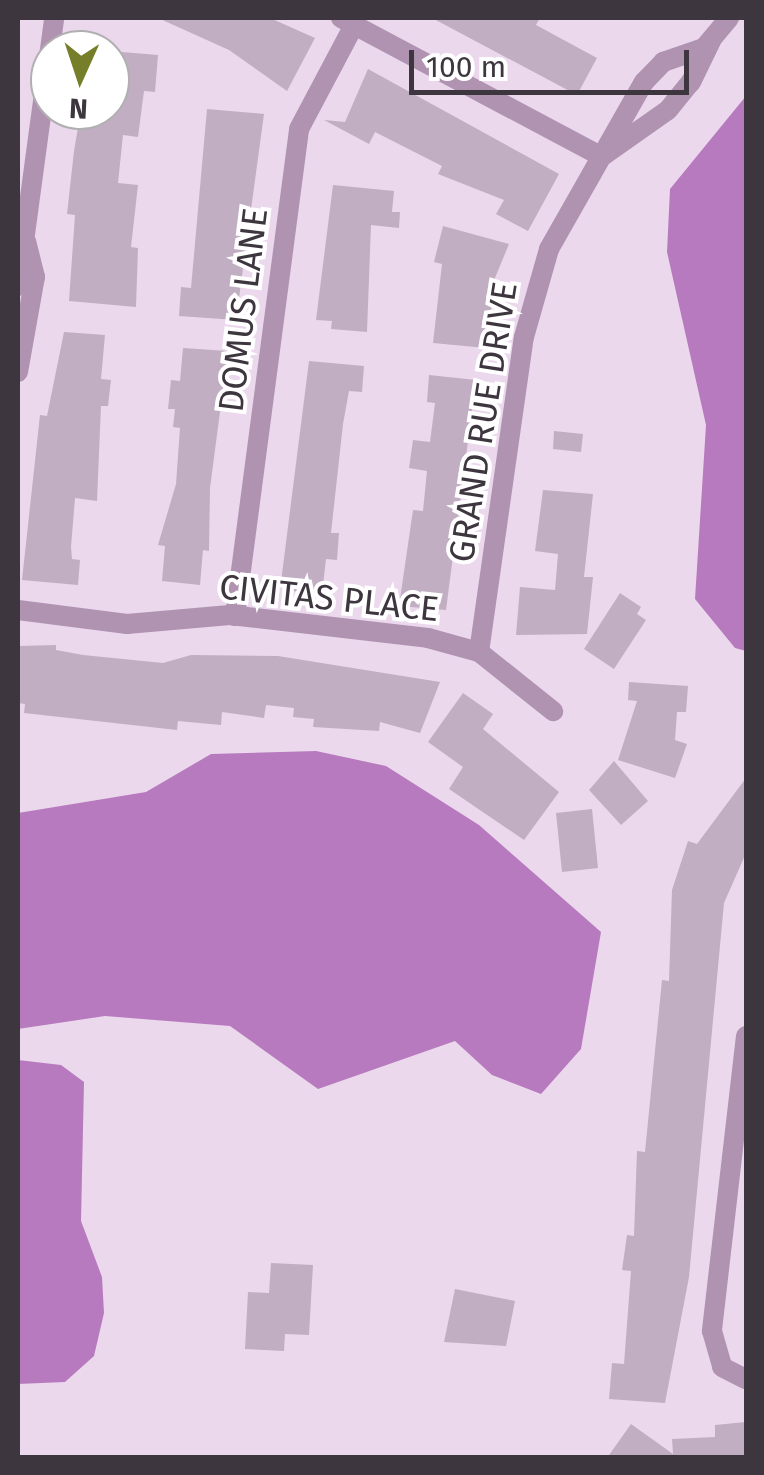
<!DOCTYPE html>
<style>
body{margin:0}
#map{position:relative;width:764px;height:1475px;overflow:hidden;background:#ebd8ed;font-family:"Fira Sans",sans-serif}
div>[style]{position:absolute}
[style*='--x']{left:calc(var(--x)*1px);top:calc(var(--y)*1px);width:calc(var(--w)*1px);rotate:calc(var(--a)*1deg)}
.water>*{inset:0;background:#b87abe}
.building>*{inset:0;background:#c1aec2}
.street>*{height:20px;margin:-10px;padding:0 10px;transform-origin:10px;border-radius:10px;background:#af93b1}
span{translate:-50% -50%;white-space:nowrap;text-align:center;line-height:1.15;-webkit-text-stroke:8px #fff;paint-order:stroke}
.street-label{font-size:35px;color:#3e363f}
.frame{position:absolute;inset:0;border:20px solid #3e363f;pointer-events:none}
.north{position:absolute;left:30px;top:30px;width:100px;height:100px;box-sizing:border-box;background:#fff;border:2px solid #b2afb2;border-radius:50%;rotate:183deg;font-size:28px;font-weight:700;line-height:40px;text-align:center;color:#3e363f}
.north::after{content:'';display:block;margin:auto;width:35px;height:45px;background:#777e29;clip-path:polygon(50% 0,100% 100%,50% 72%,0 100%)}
.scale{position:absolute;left:409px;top:50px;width:280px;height:45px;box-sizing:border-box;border:5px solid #3e363f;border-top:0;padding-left:12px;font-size:30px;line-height:35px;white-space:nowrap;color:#3e363f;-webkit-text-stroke:8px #fff;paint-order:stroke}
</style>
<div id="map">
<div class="water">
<i style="clip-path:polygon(746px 96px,746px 651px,735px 648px,695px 599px,706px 425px,667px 252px,670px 189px)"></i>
<i style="clip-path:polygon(316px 751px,386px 766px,479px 825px,601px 932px,581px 1049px,541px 1094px,492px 1075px,455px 1041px,318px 1089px,230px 1026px,105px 1016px,18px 1029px,18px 813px,146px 792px,211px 754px)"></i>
<i style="clip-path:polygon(18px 1060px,61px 1065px,84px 1082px,81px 1221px,102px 1277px,104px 1313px,94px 1356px,65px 1382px,18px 1384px)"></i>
</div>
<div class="building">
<i style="clip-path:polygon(158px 18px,270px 18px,315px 38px,287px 91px,229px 50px)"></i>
<i style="clip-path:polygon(432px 18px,540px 18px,536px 25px,597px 58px,577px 95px)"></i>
<i style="clip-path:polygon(110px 51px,158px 55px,155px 92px,144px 91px,138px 137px,123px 135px,118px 183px,138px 185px,131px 247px,138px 248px,136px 307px,69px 301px,75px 215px,67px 214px,74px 151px,81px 110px,110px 110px)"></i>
<i style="clip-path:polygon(368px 69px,559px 174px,528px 231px,496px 214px,504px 200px,438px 174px,442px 166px,375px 132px,369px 144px,324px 120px,345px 122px)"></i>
<i style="clip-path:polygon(207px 109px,264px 114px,236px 320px,179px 316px,181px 287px,191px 288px)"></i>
<i style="clip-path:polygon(333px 185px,394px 191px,392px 212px,400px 212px,399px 228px,371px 225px,367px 332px,331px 329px,332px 321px,316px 320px)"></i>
<i style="clip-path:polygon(443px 226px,509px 244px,495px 278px,486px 348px,433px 343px,442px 264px,434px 262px)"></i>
<i style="clip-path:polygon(64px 332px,105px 335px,101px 379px,111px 380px,108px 406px,101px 406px,97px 501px,75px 498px,71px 547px,72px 559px,80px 560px,78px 585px,22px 580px,40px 415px,47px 416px)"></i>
<i style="clip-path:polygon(183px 348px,228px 351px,210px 488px,209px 551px,203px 550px,200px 585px,162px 581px,165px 546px,158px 545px,176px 484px,180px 428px,173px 427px,175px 409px,168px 409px,171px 380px,180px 381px)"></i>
<i style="clip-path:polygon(309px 361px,364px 366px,362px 392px,349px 391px,343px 424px,331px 533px,339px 533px,337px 560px,326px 559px,322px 594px,293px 591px,293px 583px,281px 582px)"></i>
<i style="clip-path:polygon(429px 375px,476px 380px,446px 610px,399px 606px,413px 510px,423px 511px,427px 471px,409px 468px,413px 440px,430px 442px,435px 403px,427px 402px)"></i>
<i style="clip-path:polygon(554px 431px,583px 434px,581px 452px,553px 449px)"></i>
<i style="clip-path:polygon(543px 490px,593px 494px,584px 577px,593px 577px,587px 634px,516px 635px,520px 587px,555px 590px,558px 554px,535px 551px)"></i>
<i style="clip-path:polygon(620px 593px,641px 607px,637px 614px,646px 620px,614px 669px,584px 649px)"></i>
<i style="clip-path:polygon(56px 645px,56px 650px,83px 655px,163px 663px,191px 655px,278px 656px,440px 682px,420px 733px,380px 722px,379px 731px,313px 727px,314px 719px,293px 717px,294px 708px,266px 705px,264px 718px,222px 712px,221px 725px,178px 721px,177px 730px,24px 713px,25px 704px,18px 703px,19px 646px)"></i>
<i style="clip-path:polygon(629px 682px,688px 686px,686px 712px,677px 712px,675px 740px,687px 744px,675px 778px,618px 760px,637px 701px,628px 700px)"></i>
<i style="clip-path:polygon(463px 693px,493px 714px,483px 729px,559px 792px,524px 840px,449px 789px,463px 767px,428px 742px)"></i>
<i style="clip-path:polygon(614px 761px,648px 801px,621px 825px,589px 790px)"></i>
<i style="clip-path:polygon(746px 778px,746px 853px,724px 903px,689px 1277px,665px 1403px,609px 1399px,612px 1363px,624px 1364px,631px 1271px,622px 1270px,627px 1235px,634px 1236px,637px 1151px,645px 1152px,662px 980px,669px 981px,672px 890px,688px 841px,697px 844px)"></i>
<i style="clip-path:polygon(592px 809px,598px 868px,562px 872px,556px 813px)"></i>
<i style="clip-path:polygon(271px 1263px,313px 1265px,309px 1335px,285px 1334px,284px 1351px,245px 1349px,248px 1292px,269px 1293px)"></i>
<i style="clip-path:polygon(455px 1289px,515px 1301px,506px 1346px,444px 1342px)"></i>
<i style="clip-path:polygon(746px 1422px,746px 1458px,607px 1458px,631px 1424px,673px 1454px,672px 1439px,715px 1437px,715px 1425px)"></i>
</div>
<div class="street">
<i style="--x:341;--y:18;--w:294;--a:28"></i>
<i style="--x:604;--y:155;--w:78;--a:-35.1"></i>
<i style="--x:668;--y:110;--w:36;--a:-51"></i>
<i style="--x:691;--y:82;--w:46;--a:-64"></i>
<i style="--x:18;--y:286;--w:270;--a:-82.3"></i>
<i style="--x:18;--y:372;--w:97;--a:-79.9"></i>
<i style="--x:35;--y:277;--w:37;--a:-104"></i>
<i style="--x:18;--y:610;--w:110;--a:7.3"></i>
<i style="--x:127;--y:624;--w:103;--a:-5"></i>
<i style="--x:230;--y:615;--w:199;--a:6.6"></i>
<i style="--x:428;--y:638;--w:53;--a:15.4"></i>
<i style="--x:479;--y:652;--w:95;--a:38.6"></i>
<i style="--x:235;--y:616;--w:491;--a:-82.5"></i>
<i style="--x:299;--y:129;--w:118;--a:-62.1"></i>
<i style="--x:479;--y:652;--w:318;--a:-81.9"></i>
<i style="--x:524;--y:337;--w:91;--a:-74.1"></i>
<i style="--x:549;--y:249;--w:192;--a:-60.4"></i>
<i style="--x:644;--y:82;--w:28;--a:-46"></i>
<i style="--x:663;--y:62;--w:43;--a:-18.9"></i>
<i style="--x:704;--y:48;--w:39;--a:-50"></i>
<i style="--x:746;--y:1036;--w:297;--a:96.6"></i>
<i style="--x:712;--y:1331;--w:37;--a:74"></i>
<i style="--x:722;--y:1367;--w:27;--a:27"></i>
</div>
<div class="street-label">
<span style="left:243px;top:310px;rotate:-83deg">DOMUS LANE</span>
<span style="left:483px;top:422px;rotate:-81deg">GRAND RUE DRIVE</span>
<span style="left:329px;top:598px;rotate:6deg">CIVITAS PLACE</span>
</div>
<div class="frame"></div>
<div class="north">N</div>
<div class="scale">100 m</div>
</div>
